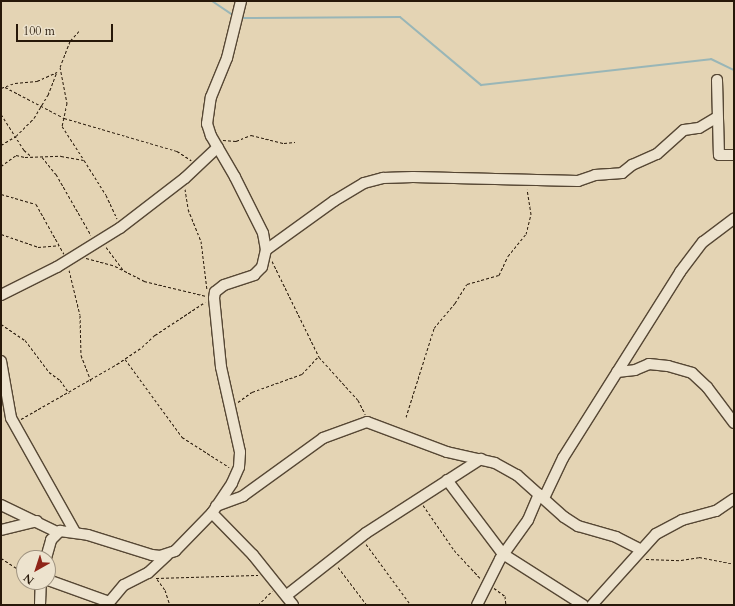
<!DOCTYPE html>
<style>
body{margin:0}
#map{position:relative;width:735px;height:606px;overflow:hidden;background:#e4d4b4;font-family:Cardo,serif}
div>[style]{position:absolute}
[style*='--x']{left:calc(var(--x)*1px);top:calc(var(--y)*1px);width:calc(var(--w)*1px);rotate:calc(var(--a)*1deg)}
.stream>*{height:2px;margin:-1px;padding:0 1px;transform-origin:1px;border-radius:1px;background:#99b6b7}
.path>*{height:1px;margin-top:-0.5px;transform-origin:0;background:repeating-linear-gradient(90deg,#271809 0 3px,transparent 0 5px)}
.roads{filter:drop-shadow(1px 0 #564734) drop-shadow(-1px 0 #564734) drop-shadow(0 1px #564734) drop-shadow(0 -1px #564734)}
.minor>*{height:10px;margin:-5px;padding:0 5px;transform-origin:5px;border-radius:5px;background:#ede3ce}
span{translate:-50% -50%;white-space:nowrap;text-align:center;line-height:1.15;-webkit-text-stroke:3px #ede3ce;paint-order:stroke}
.frame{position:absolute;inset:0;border:2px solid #271809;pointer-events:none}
.north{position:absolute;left:16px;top:550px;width:40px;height:40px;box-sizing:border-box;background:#ede3ce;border:1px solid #9e927f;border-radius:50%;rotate:219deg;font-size:11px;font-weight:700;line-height:16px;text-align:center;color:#271809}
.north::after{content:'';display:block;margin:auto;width:14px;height:18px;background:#8f2418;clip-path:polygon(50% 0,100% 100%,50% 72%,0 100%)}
.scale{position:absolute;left:16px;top:24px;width:97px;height:18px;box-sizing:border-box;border:2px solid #271809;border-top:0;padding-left:5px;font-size:12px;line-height:14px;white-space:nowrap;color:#271809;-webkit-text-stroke:3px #ede3ce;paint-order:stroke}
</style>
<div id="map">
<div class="stream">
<i style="--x:212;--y:1;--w:27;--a:34"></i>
<i style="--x:240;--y:18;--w:160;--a:-0.4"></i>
<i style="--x:400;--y:17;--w:106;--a:40"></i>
<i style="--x:481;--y:85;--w:231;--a:-6.4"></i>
<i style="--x:711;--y:59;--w:25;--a:26"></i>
</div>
<div class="path">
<i style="--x:79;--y:31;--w:13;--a:132"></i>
<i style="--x:70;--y:41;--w:28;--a:111"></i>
<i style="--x:60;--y:67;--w:37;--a:79"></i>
<i style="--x:67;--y:103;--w:24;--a:102"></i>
<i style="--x:62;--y:126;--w:40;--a:57.1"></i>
<i style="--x:5;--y:87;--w:67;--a:27.7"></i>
<i style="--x:64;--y:118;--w:118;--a:16.3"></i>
<i style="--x:177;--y:151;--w:17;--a:33"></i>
<i style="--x:1;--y:88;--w:15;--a:-20"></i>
<i style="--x:15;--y:83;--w:22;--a:-5"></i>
<i style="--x:37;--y:81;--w:22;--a:-24"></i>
<i style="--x:1;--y:114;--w:43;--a:57.4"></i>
<i style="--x:24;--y:150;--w:11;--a:41"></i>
<i style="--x:223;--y:140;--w:13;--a:4"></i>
<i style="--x:236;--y:141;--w:16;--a:-22"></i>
<i style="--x:251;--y:135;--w:34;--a:14"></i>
<i style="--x:284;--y:143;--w:11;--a:-5"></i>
<i style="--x:1;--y:145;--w:17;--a:-31"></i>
<i style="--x:16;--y:136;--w:25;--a:-45"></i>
<i style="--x:34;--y:118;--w:27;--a:-59"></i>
<i style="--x:48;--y:95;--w:25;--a:-69"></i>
<i style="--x:42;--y:157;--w:22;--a:51"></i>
<i style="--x:56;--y:174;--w:70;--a:60.2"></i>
<i style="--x:1;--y:166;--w:19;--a:-36"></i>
<i style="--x:16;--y:155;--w:9;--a:13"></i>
<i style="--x:25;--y:157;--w:36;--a:-2"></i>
<i style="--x:61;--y:156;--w:23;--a:10"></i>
<i style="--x:84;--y:160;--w:41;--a:57.8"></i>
<i style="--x:106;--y:195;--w:26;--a:65"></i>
<i style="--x:185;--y:189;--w:20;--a:81"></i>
<i style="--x:188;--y:209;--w:35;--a:68"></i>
<i style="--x:201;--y:241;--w:49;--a:83"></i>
<i style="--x:1;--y:194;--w:36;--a:16"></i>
<i style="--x:36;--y:204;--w:57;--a:60.8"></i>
<i style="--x:1;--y:234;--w:39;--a:19"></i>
<i style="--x:38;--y:247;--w:21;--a:-5"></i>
<i style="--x:106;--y:247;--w:30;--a:53"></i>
<i style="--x:86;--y:258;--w:30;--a:15"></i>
<i style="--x:115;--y:266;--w:33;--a:27"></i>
<i style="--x:144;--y:281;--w:64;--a:13.6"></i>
<i style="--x:272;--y:261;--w:107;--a:63.9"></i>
<i style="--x:319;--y:357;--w:58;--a:47.8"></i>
<i style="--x:358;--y:400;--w:16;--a:63"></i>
<i style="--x:69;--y:270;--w:46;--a:76.3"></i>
<i style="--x:80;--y:315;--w:40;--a:88.6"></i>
<i style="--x:81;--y:355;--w:28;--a:69"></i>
<i style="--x:1;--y:324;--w:29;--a:34"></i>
<i style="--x:25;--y:340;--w:40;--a:53"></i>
<i style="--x:49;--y:372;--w:14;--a:36"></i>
<i style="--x:60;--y:380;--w:16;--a:55"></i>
<i style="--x:125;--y:359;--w:97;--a:53.8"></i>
<i style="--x:182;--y:437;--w:56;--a:32.6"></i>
<i style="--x:238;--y:402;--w:17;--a:-36"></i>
<i style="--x:252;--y:392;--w:53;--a:-19.8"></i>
<i style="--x:302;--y:374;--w:23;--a:-47"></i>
<i style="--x:406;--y:417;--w:93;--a:-72.5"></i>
<i style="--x:434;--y:328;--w:33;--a:-50"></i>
<i style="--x:455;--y:303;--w:22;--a:-58"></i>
<i style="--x:467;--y:284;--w:33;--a:-16"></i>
<i style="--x:499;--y:275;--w:21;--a:-65"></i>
<i style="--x:508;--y:256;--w:28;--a:-51"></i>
<i style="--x:526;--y:234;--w:21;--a:-76"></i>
<i style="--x:531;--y:214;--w:25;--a:-99"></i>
<i style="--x:21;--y:419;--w:111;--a:-29.8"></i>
<i style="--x:117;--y:364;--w:30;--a:-34"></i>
<i style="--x:142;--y:347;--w:18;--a:-43"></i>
<i style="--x:155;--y:335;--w:60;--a:-33.4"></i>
<i style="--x:423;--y:505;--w:55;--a:55.4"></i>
<i style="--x:454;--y:550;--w:38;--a:47"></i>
<i style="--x:366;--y:544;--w:76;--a:53.6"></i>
<i style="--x:1;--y:558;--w:27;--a:33"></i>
<i style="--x:646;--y:559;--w:35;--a:2"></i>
<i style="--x:681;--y:560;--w:18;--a:-9"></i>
<i style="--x:699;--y:557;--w:36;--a:11"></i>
<i style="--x:338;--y:567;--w:48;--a:52.7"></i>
<i style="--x:156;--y:578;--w:102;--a:-1.7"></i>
<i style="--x:157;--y:579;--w:14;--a:54"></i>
<i style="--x:165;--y:590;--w:16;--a:72"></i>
<i style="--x:494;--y:588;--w:14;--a:36"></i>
<i style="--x:505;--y:596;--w:9;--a:84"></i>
<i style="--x:258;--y:605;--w:20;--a:-45"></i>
</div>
<div class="roads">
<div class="minor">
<i style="--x:717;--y:80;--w:75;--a:88.5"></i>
<i style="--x:719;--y:155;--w:15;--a:0"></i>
<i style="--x:266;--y:250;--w:84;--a:-35.8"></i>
<i style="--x:334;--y:201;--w:35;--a:-31"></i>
<i style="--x:364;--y:183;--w:20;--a:-15"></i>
<i style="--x:383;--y:178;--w:30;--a:-2"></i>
<i style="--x:413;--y:177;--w:165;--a:1.4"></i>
<i style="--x:578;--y:181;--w:18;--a:-19"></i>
<i style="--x:595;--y:175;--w:27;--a:-4"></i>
<i style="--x:622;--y:173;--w:13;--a:-39"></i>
<i style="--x:632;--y:165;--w:27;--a:-24"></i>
<i style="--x:657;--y:154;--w:36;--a:-42"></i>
<i style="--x:684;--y:130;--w:15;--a:-8"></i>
<i style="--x:699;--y:128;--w:21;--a:-31"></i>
<i style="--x:1;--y:295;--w:63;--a:-26.6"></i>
<i style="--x:57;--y:267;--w:74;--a:-31.8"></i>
<i style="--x:120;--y:228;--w:82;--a:-37.6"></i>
<i style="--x:185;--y:178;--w:45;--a:-43.2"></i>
<i style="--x:1;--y:361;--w:58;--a:80"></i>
<i style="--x:11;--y:418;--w:131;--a:60.7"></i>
<i style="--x:617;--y:372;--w:18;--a:-6"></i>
<i style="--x:635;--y:370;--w:15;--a:-23"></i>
<i style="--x:649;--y:364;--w:19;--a:6"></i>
<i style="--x:668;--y:366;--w:25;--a:16"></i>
<i style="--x:692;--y:373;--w:21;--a:43"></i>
<i style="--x:707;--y:387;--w:45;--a:53.1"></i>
<i style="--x:447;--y:480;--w:93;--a:52.9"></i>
<i style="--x:503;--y:554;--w:95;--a:32.5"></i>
<i style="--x:544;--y:498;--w:44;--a:-64.6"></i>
<i style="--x:563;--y:458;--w:220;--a:-57.8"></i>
<i style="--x:680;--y:272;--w:38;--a:-53"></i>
<i style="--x:703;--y:242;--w:39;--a:-37"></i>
<i style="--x:1;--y:505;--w:62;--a:25.7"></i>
<i style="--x:216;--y:506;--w:29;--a:-20"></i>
<i style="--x:243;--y:496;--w:99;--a:-35.9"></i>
<i style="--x:323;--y:438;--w:47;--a:-20"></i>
<i style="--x:367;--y:422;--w:85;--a:20.6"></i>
<i style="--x:447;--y:452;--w:49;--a:12.9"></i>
<i style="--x:495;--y:463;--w:25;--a:29"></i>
<i style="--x:517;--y:475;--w:63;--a:41.8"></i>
<i style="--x:564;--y:517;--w:17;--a:33"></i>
<i style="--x:578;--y:526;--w:40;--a:16"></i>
<i style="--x:616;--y:537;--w:27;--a:27"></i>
<i style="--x:212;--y:513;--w:59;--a:45.7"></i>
<i style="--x:253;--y:555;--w:64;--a:51.3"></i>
<i style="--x:1;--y:530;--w:37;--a:-14"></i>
<i style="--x:46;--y:558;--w:19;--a:-74"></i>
<i style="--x:51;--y:540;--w:13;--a:-45"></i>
<i style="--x:60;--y:531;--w:28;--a:8"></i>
<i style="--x:88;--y:535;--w:67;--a:17.4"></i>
<i style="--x:152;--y:555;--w:8;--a:7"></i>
<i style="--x:160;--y:556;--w:16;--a:-18"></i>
<i style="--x:175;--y:551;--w:53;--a:-45.8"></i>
<i style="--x:212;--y:513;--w:36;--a:-56"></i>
<i style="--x:232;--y:483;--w:17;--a:-66"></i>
<i style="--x:239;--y:467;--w:15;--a:-86"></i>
<i style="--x:240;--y:452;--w:87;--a:-102.6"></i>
<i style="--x:221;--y:367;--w:69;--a:-95.8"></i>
<i style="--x:214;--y:298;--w:6;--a:-81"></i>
<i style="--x:215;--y:292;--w:11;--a:-38"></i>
<i style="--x:224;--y:285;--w:32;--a:-18"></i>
<i style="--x:254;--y:275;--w:11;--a:-45"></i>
<i style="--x:262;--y:267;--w:17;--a:-77"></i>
<i style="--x:266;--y:250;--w:17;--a:-100"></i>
<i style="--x:263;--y:233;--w:63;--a:-116.6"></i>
<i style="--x:235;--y:177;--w:48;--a:-120.3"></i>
<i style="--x:211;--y:136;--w:13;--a:-108"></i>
<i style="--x:207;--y:124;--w:27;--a:-82"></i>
<i style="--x:211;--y:97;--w:42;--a:-67.7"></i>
<i style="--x:227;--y:58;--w:59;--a:-76.2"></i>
<i style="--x:48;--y:580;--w:65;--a:19.8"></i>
<i style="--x:287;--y:595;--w:100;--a:-38.1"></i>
<i style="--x:366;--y:533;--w:137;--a:-32.8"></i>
<i style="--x:40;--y:605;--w:23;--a:-88"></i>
<i style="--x:107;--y:605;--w:26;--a:-50"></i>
<i style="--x:124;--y:585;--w:27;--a:-27"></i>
<i style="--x:148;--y:573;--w:26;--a:-43"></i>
<i style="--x:477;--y:605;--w:51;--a:-63.4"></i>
<i style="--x:500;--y:559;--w:48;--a:-54.3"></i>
<i style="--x:528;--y:520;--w:28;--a:-67"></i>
<i style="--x:592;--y:605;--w:96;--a:-48"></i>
<i style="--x:656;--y:534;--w:30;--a:-28"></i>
<i style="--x:682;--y:520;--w:35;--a:-15"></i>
<i style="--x:716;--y:511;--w:22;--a:-34"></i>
</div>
</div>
<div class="frame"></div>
<div class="north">N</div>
<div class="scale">100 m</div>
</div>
